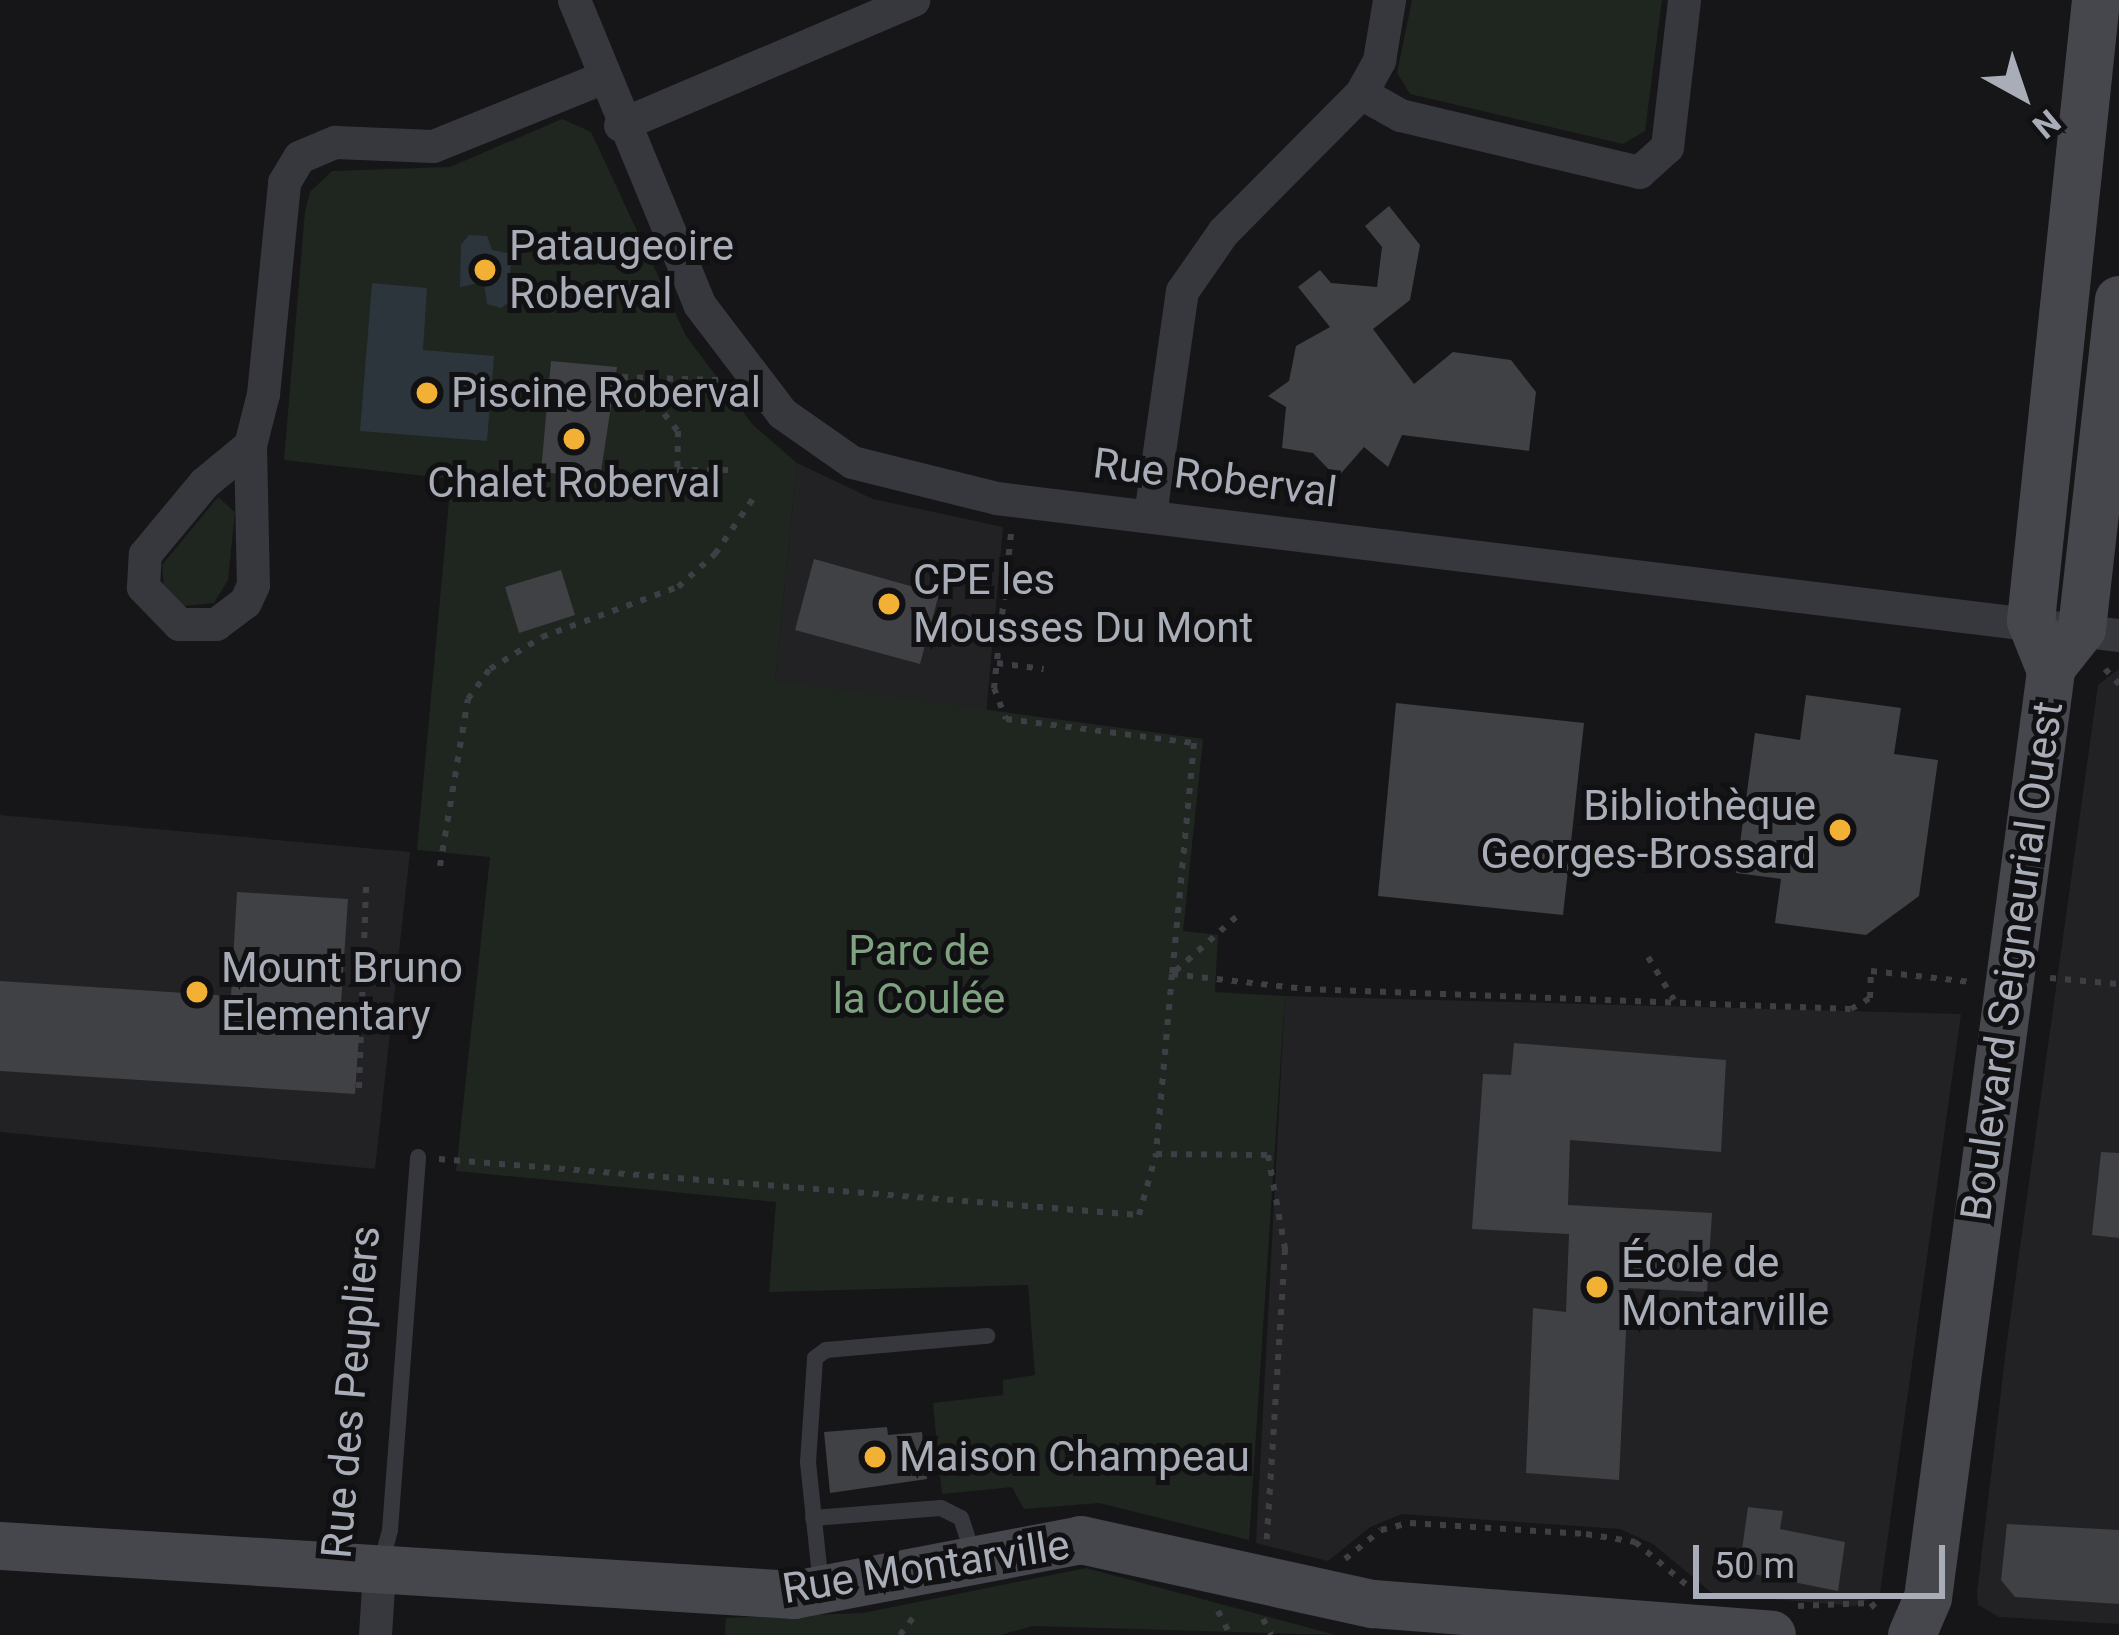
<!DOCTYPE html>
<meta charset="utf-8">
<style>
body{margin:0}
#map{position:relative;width:2119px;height:1635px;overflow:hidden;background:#161618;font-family:Roboto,sans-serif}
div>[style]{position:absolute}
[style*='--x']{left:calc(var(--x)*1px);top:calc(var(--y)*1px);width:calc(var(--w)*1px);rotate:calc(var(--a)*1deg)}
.built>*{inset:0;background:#222225}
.green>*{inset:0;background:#1e261f}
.water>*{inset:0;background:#2c353c}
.building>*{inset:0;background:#404145}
.path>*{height:6px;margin-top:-3px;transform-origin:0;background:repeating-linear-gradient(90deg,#3d3f44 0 6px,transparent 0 15px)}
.lane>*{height:16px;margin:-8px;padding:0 8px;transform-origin:8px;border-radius:8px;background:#37383d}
.street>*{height:33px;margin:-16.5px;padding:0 16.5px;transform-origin:16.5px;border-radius:16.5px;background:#37383d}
.secondary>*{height:48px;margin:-24px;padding:0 24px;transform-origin:24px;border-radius:24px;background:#45474d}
.dots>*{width:33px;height:33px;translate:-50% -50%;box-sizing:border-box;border:6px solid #111113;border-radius:50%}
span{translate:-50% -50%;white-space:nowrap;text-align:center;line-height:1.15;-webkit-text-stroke:10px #111113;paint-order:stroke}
.poi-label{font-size:42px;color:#a8adb8}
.left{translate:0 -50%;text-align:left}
.right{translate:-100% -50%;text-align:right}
.street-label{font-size:42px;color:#a8adb8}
.park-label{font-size:42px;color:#7fa381}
.north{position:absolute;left:1963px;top:36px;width:120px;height:120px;-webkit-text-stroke:9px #111113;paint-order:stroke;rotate:140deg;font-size:33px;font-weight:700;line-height:48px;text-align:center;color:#a8adb8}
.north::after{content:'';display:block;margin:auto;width:42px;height:54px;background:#a8adb8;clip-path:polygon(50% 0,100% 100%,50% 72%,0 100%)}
.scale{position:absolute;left:1693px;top:1545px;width:252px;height:54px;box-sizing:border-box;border:6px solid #a8adb8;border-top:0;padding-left:15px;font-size:36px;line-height:42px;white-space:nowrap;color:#a8adb8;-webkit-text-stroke:9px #111113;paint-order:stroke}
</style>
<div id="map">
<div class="built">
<i style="clip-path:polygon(797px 463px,873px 499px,1003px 527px,986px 714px,775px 681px)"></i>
<i style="clip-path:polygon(2119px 669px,2119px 1624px,1999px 1617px,1978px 1605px,1977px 1593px,2007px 1341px,2098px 685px)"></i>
<i style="clip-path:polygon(0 815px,410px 852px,375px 1169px,0 1132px)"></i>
<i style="clip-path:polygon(1285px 996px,1961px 1014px,1880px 1593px,1855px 1606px,1713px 1594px,1653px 1544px,1620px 1529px,1402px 1514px,1370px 1527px,1328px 1561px,1256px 1543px)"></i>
</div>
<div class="green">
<i style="clip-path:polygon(1412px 0,1662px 0,1645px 131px,1623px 144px,1410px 94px,1397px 73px)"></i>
<i style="clip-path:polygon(562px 119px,591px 132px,686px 336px,753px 425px,797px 463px,775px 681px,1203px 739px,1183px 931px,1218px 935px,1215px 992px,1285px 996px,1249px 1540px,1099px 1503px,1024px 1509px,1012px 1487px,942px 1494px,933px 1403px,1003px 1395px,1003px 1380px,1035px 1375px,1028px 1285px,769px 1292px,776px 1202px,456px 1171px,490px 857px,417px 850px,451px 479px,284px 460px,305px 212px,310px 192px,332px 171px,450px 167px)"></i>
<i style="clip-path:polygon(218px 497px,235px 512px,228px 580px,214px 603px,183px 606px,164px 588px,162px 565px)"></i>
<i style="clip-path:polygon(1086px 1568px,1336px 1635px,1033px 1626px,1000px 1635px,725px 1635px,726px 1618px,863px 1613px)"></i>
</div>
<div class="water">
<i style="clip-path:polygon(469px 235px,487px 236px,492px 250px,511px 254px,509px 302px,501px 308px,487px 304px,484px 282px,460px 287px,461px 245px)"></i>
<i style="clip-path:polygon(372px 283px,427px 288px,423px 350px,494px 356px,487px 441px,360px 431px)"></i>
</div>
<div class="building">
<i style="clip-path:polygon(1389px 206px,1420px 245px,1410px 300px,1373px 329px,1414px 384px,1453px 352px,1511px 360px,1536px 392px,1529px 451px,1402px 435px,1388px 467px,1364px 447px,1337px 478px,1313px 453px,1282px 448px,1286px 407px,1268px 396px,1289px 381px,1296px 346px,1330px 327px,1298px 287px,1320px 270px,1331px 283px,1377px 287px,1382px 247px,1365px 226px)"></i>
<i style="clip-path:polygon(551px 361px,617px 367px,600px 478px,541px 472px)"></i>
<i style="clip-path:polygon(814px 559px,939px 594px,920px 664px,795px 630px)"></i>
<i style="clip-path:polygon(561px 570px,575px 615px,519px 633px,505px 587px)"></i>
<i style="clip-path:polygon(1806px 695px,1901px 708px,1894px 754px,1938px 760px,1919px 896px,1866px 935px,1775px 923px,1781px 879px,1736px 873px,1755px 733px,1800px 740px)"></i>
<i style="clip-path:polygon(1396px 703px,1584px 723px,1563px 915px,1378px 896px)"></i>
<i style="clip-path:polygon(237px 892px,348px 899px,339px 1033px,359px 1035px,355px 1094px,0 1071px,0 981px,231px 996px)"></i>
<i style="clip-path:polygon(1514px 1043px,1726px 1060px,1721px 1152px,1570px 1140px,1568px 1205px,1712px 1213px,1707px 1292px,1628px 1288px,1619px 1480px,1526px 1473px,1533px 1308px,1566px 1312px,1569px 1234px,1472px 1229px,1483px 1074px,1511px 1075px)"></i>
<i style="clip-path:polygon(2101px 1152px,2119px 1153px,2119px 1238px,2092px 1235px)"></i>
<i style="clip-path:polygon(887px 1427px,888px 1435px,922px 1432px,927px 1479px,830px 1493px,824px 1432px)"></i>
<i style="clip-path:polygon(1748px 1507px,1783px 1511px,1780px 1529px,1845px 1542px,1838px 1591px,1739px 1571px)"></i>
<i style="clip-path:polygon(2007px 1524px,2119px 1530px,2119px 1604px,2015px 1597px,2001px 1580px)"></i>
</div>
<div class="path">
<i style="--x:622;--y:377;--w:96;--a:1.8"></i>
<i style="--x:653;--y:378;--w:24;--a:85"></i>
<i style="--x:655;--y:402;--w:37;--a:52"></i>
<i style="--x:678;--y:431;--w:39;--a:91"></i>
<i style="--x:677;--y:470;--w:51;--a:0"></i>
<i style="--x:1011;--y:534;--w:155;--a:96.3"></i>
<i style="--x:994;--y:688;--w:33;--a:69"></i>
<i style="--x:1006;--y:719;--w:190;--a:7.3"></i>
<i style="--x:1194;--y:743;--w:232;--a:95.4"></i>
<i style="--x:1172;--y:974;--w:134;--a:6.4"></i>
<i style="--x:1305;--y:989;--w:546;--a:2.1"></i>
<i style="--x:1851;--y:1009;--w:22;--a:-30"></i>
<i style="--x:1870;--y:998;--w:27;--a:-88"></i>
<i style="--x:1871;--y:971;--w:101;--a:6.3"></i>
<i style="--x:997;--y:663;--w:47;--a:7.3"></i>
<i style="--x:2105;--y:669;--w:21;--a:47"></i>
<i style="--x:440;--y:866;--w:169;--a:-80.5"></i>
<i style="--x:468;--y:699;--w:37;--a:-54"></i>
<i style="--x:490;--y:669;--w:61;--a:-31.6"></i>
<i style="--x:542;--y:637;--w:145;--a:-20.2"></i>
<i style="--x:678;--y:587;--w:50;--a:-41.7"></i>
<i style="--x:715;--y:554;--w:74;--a:-55.5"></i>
<i style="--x:1236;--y:917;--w:86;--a:138.3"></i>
<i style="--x:1172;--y:974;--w:181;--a:95.1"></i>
<i style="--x:1156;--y:1154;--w:112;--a:0.5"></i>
<i style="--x:1268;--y:1155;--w:96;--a:79.7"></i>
<i style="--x:1285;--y:1249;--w:291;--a:93.6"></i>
<i style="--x:1648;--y:957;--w:50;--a:58.8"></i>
<i style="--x:2050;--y:978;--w:69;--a:5"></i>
<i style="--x:359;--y:1088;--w:205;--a:-88"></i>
<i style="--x:439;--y:1159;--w:702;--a:4.57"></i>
<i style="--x:1139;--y:1215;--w:63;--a:-74.4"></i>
<i style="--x:1345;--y:1559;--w:46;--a:-38.9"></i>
<i style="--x:1381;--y:1530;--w:30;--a:-14"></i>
<i style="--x:1410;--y:1523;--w:176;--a:3.6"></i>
<i style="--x:1586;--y:1534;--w:50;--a:9.3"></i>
<i style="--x:1635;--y:1542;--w:69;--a:39.7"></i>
<i style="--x:1798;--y:1606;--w:73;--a:-2.4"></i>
<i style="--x:1871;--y:1603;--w:14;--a:51"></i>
<i style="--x:1218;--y:1611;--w:27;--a:63"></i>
<i style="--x:1263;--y:1619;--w:18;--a:63"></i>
<i style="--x:900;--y:1635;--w:26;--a:-53"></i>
</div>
<div class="lane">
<i style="--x:813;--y:1518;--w:128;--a:-4.5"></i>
<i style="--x:941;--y:1508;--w:22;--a:27"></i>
<i style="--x:961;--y:1518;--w:41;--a:71.6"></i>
<i style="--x:381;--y:1564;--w:35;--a:-75"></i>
<i style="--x:390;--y:1530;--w:374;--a:-85.7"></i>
<i style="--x:821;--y:1586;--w:125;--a:-96"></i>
<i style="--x:808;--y:1462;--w:104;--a:-86.1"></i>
<i style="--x:815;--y:1358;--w:14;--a:-36"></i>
<i style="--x:826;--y:1350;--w:162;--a:-5"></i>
</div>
<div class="street">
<i style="--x:574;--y:0;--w:329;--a:67.6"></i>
<i style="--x:699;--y:304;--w:137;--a:52.7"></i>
<i style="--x:782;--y:413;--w:85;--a:35"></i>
<i style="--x:852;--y:462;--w:148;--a:14"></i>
<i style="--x:996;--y:498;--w:1131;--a:6.96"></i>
<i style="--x:1361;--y:93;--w:45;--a:29.4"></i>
<i style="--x:1400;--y:115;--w:246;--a:13.4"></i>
<i style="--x:1639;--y:172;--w:38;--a:-42"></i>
<i style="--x:1667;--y:147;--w:148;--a:-83.4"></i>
<i style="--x:620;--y:125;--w:319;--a:-23.1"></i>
<i style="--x:250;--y:445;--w:53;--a:-75.7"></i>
<i style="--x:263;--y:394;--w:213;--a:-84.3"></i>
<i style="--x:284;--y:182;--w:29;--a:-59"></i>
<i style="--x:299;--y:157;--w:39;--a:-23"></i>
<i style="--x:335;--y:142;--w:98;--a:2.3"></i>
<i style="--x:433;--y:146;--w:181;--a:-22"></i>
<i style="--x:250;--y:445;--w:140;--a:88.8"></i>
<i style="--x:253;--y:585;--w:19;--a:115"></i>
<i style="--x:245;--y:602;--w:36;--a:143"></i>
<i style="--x:216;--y:624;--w:37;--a:180"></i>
<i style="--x:179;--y:624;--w:52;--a:-134.2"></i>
<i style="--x:143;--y:587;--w:33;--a:-87"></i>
<i style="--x:145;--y:554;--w:92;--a:-50.3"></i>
<i style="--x:204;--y:483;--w:60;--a:-39.6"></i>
<i style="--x:1150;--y:515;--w:226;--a:-81.9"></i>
<i style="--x:1182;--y:291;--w:72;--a:-55.2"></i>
<i style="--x:1223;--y:232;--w:196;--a:-45.2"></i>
<i style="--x:1361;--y:93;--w:38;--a:-61"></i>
<i style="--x:1379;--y:60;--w:61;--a:-80.5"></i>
<i style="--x:375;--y:1635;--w:64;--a:-86.4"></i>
</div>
<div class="secondary">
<i style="--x:2051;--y:668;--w:50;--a:-51.5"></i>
<i style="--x:2082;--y:629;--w:331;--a:-83.6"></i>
<i style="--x:0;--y:1546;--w:796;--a:3.53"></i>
<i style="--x:794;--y:1595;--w:292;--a:-10.8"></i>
<i style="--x:1081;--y:1540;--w:299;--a:12.4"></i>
<i style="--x:1373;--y:1604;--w:400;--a:4.4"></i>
<i style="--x:1912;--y:1635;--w:40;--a:-66.6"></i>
<i style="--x:1928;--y:1598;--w:935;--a:-82.44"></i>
<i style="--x:2051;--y:671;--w:54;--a:-111.8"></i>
<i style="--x:2031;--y:621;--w:624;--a:-84.02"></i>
</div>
<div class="dots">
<i style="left:485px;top:270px;background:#f2b134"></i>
<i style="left:427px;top:393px;background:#f2b134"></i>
<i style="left:574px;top:439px;background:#f2b134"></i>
<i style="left:889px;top:604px;background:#f2b134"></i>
<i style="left:1840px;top:830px;background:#f2b134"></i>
<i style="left:197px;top:992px;background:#f2b134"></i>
<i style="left:1597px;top:1287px;background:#f2b134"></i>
<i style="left:875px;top:1457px;background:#f2b134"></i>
</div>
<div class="poi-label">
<span class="left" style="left:509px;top:270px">Pataugeoire<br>Roberval</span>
<span class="left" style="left:451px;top:393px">Piscine Roberval</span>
<span style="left:574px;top:483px">Chalet Roberval</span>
<span class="left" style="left:913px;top:604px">CPE les<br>Mousses Du Mont</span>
<span class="right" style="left:1816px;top:830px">Bibliothèque<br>Georges-Brossard</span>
<span class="left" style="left:221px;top:992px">Mount Bruno<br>Elementary</span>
<span class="left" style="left:1621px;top:1287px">École de<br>Montarville</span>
<span class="left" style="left:899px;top:1457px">Maison Champeau</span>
</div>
<div class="street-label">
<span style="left:1215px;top:478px;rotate:7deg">Rue Roberval</span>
<span style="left:2012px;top:961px;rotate:-82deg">Boulevard Seigneurial Ouest</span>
<span style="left:351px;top:1392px;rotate:-85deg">Rue des Peupliers</span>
<span style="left:926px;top:1567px;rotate:-9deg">Rue Montarville</span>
</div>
<div class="park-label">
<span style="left:919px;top:975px">Parc de<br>la Coulée</span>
</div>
<div class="north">N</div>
<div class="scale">50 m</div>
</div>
